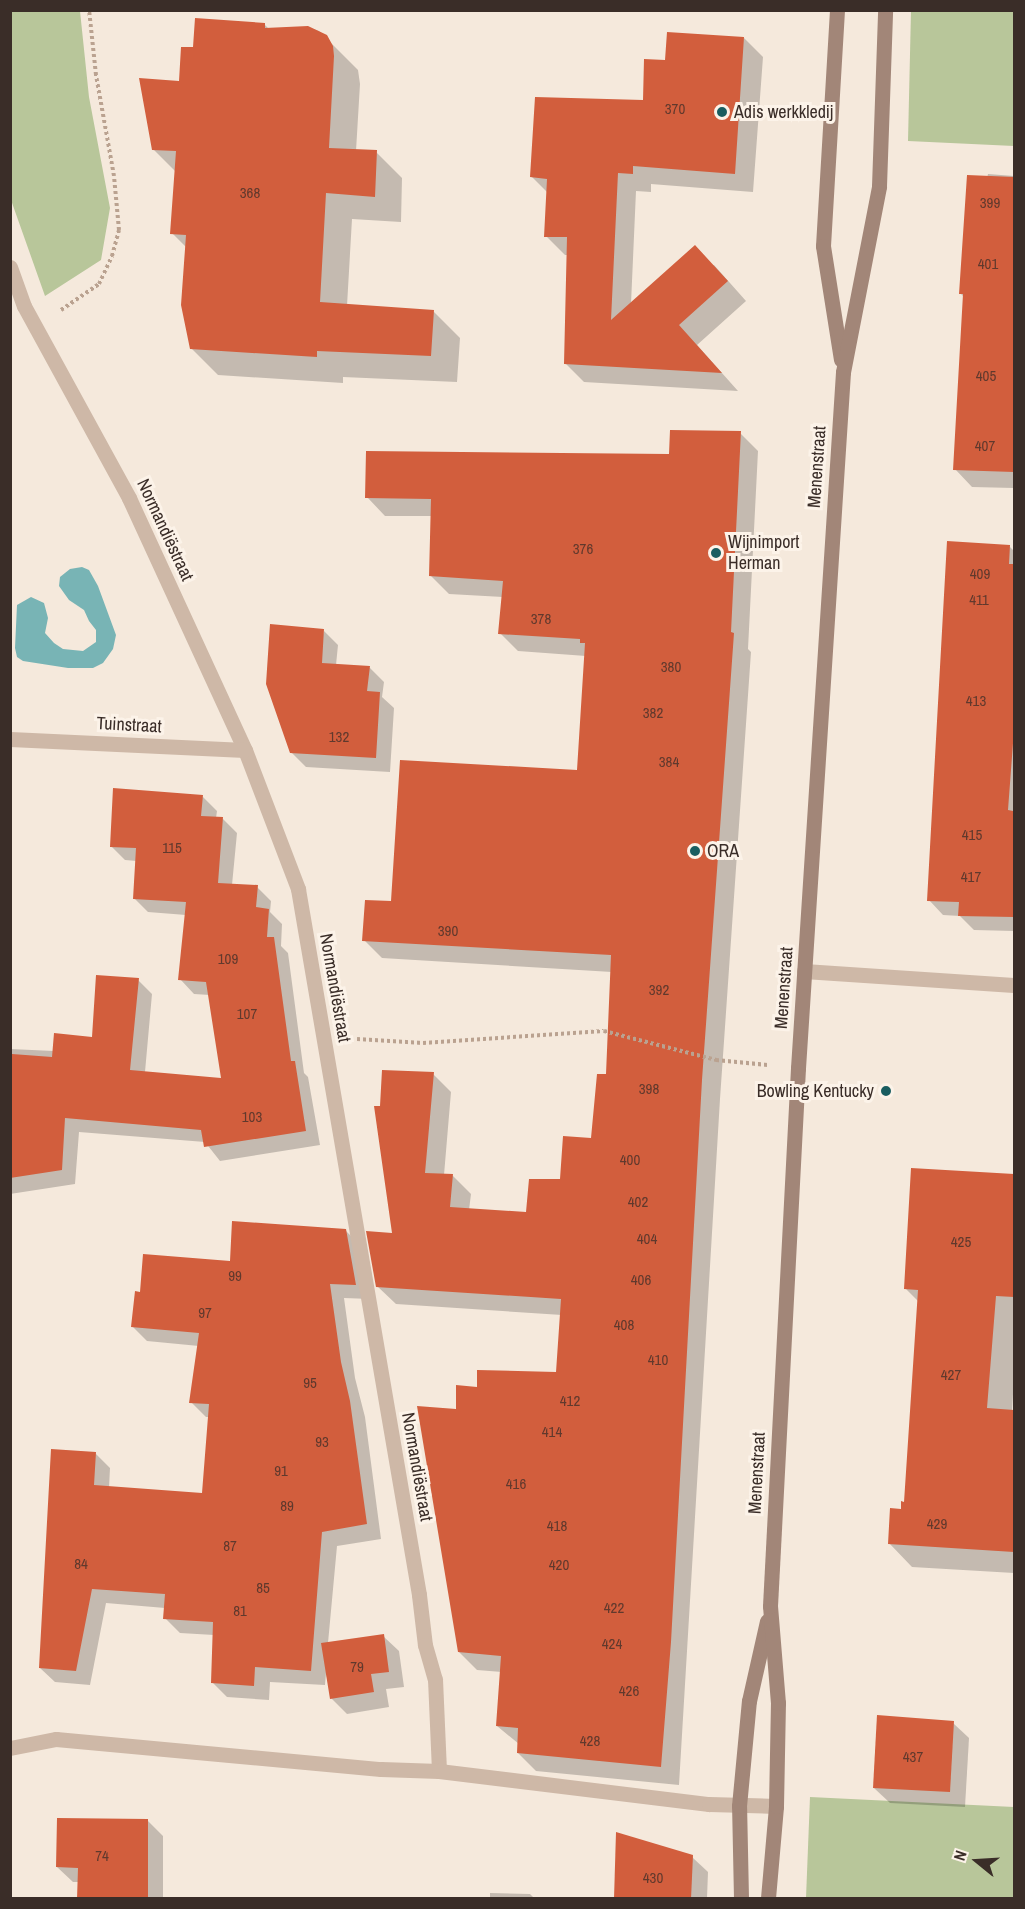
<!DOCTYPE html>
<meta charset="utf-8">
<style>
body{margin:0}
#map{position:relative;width:1025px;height:1909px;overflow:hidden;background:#f5e9dc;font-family:"Archivo Narrow",sans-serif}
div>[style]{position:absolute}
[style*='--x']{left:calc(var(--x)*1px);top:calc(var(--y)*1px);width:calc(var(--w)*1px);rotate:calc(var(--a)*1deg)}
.green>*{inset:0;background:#b8c69a}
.water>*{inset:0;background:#78b4b5}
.shadow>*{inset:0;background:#0003}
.building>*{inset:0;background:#d25e3d}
.path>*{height:4px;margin-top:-2px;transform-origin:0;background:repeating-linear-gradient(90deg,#baa290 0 3px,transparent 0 6px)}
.service>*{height:15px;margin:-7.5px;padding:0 7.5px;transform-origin:7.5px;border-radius:7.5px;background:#ceb8a7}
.minor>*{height:15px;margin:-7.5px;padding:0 7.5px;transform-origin:7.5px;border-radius:7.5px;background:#ceb8a7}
.secondary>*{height:15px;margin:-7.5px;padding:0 7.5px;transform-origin:7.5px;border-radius:7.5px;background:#a28678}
.dots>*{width:16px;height:16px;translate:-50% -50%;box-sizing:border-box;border:3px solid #fcf3e9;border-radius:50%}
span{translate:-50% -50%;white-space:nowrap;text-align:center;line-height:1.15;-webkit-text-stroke:6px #fcf3e9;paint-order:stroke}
.number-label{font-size:15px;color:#60392d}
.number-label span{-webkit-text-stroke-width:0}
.poi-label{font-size:18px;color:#3a2d28}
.left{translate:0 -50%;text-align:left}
.right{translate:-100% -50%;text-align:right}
.street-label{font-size:18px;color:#3a2d28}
.frame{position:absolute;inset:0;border:12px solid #3a2d28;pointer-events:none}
.north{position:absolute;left:947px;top:1831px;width:60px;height:60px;-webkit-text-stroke:4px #fcf3e9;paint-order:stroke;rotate:288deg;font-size:16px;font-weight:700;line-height:24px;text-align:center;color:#3a2d28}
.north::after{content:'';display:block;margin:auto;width:21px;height:27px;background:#3a2d28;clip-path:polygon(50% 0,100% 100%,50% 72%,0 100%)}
</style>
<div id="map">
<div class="green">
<i style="clip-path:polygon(11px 10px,80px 11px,89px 97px,110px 208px,101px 260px,45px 296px,11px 200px)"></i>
<i style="clip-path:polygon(911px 11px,1014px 11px,1014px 146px,908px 141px)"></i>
<i style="clip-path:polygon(810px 1797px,1014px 1807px,1014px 1898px,806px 1898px)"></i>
</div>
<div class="water">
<i style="clip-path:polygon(82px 567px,89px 570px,98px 586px,116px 635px,113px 649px,103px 663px,93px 668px,68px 668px,23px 661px,17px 657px,15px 648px,17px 605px,31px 597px,44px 603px,48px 618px,45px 633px,54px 643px,63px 649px,83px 651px,96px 642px,96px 630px,89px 621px,84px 610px,69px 600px,59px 586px,60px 577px,70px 569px)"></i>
</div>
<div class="shadow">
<i style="clip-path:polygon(264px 24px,269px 29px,307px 27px,319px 31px,358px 70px,360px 84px,356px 151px,376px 152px,402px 178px,401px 222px,352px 219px,347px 306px,434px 312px,460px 338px,457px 382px,343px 377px,343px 383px,218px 375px,192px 349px,187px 248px,172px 233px,176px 172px,153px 149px,195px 48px)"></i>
<i style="clip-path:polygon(744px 38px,763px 57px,753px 192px,651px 184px,651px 192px,636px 191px,631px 304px,714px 265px,746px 301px,697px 345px,738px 391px,584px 382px,565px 363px,568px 255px,565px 255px,546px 236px,548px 193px,532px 177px,644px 102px,666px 62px)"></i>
<i style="clip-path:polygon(988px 174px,1014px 176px,1014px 488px,972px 487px,955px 469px,964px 297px,960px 293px)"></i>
<i style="clip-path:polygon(740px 433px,758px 451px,748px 649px,751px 652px,720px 1099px,679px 1785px,536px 1771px,518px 1753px,519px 1744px,497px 1726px,502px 1672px,477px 1670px,459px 1652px,457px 1411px,478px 1388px,558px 1374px,562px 1315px,396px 1304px,377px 1286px,394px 1234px,382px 1108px,433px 1074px,451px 1092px,444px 1175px,453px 1176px,471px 1194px,469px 1210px,528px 1214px,561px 1180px,592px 1140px,608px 1076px,612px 972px,382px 958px,364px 940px,392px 903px,578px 772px,586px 656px,518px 651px,500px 633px,503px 597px,449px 594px,431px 576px,432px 516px,385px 516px,367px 497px,670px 456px)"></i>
<i style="clip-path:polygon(1009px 546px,1014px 551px,1014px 931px,974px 930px,960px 916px,943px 915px,929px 900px)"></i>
<i style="clip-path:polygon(324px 631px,338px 645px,336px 665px,370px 668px,384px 682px,382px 697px,394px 708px,390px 772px,306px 767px,291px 752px)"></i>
<i style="clip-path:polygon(203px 797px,217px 811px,216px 818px,223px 819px,237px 833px,232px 885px,257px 887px,271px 901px,270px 912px,282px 924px,281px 946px,288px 953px,304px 1073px,308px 1077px,320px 1145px,220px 1161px,205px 1142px,79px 1132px,75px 1184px,10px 1194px,10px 1049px,54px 1051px,93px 1039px,138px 980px,152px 994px,145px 1072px,223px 1079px,210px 995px,194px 994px,180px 979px,186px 915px,148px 912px,134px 898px,137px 861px,125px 860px,111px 846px)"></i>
<i style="clip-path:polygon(913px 1169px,1014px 1175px,1014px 1376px,1012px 1412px,1014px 1412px,1014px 1573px,912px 1567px,889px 1543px,906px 1503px,919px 1302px,906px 1289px)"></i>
<i style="clip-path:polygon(346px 1231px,361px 1246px,370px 1299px,344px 1298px,355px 1378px,365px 1417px,381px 1539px,337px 1546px,328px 1643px,383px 1636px,399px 1651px,404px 1687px,386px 1689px,389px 1707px,347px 1714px,331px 1698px,326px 1673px,325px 1685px,270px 1682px,269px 1700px,227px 1697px,213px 1683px,214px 1635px,180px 1633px,165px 1618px,165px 1608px,106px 1603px,90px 1685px,55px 1682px,40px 1668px,95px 1453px,110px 1468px,109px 1488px,203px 1494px,209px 1417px,206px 1417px,191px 1402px,199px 1346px,147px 1341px,133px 1327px,142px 1293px,232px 1263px)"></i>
<i style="clip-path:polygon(953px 1723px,969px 1738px,965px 1807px,890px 1803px,874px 1788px)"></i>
<i style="clip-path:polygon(148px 1821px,163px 1836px,163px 1898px,78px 1898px,79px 1882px,73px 1882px,57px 1867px)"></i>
<i style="clip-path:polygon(692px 1857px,708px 1872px,707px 1898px,615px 1898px)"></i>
<i style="clip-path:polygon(490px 1893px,530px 1894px,534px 1898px,490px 1898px)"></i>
</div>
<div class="building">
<i style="clip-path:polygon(195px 18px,265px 23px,265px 28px,308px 26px,327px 35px,333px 46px,334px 56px,329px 148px,377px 150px,375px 197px,326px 193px,320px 302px,434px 310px,431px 356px,317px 351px,317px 357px,190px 349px,181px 305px,186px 235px,170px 234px,176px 151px,152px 150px,139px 78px,179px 81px,181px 47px,193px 47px)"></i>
<i style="clip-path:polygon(667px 32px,744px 37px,735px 174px,633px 166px,633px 174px,618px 173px,611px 320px,695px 245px,728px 281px,679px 325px,722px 373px,564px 364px,567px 237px,544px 237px,547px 179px,530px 177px,535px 97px,643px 100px,644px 59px,665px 60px)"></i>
<i style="clip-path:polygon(967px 175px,1014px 177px,1014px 472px,953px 470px,963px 294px,959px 294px)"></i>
<i style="clip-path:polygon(670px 430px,741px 431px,731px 632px,734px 633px,731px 675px,702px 1080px,671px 1642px,661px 1767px,517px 1753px,518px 1728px,496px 1726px,501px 1656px,458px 1652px,417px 1406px,456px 1409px,456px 1385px,477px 1387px,477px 1370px,556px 1372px,561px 1299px,376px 1287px,366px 1231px,392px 1233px,374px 1106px,380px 1106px,382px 1070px,434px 1072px,425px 1173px,453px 1174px,450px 1207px,526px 1212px,529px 1179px,560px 1179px,563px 1136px,591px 1138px,597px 1074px,606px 1074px,611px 955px,362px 941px,365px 900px,391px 901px,400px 760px,577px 770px,585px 643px,580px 643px,580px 639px,498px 634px,503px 581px,429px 576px,431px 499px,365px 498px,366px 451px,669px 454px)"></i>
<i style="clip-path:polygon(947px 541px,1010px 545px,1009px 564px,1014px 564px,1014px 730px,1008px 810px,1013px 811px,1014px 820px,1014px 917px,958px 916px,959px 902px,927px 901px)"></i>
<i style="clip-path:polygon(270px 624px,324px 629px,322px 663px,370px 666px,367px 691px,380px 692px,376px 758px,290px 753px,266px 684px)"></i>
<i style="clip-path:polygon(113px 788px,203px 795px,201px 816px,223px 817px,218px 883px,258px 885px,256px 907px,269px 909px,267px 937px,274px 937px,291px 1061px,295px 1061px,306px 1131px,204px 1147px,201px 1130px,65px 1118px,62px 1170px,10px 1178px,12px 1054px,52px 1057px,54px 1033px,92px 1037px,96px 975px,139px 978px,130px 1070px,221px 1078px,206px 982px,178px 980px,186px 902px,133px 899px,136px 848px,110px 847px)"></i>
<i style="clip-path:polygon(911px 1168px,1014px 1174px,1014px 1297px,996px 1296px,987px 1408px,1014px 1410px,1014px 1552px,888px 1544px,890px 1508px,901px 1509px,901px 1501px,904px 1502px,918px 1290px,904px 1289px)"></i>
<i style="clip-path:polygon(232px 1221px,346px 1229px,356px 1285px,330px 1284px,341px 1362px,350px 1401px,367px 1524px,322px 1532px,311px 1671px,255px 1667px,254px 1686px,211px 1683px,213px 1622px,163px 1619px,165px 1594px,92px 1589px,76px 1671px,39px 1668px,51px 1449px,96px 1452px,94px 1485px,202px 1493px,209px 1404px,189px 1403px,199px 1333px,131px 1327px,135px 1291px,140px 1292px,143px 1254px,230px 1261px)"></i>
<i style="clip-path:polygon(384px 1634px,389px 1672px,371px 1674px,374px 1692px,330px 1699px,321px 1643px)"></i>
<i style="clip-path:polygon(877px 1715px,954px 1721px,950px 1792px,873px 1788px)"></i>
<i style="clip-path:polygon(57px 1818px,148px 1819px,148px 1899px,77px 1899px,78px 1868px,56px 1867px)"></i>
<i style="clip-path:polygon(616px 1832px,693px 1855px,691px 1899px,614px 1899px)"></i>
</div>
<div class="path">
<i style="--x:61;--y:310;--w:46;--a:-34.4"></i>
<i style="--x:99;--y:284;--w:31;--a:-65"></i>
<i style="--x:112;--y:256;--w:27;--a:-75"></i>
<i style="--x:119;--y:230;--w:54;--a:-95.3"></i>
<i style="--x:114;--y:176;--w:103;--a:-100.1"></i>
<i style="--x:96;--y:75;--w:65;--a:-96.1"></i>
<i style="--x:357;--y:1039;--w:66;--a:3.5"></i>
<i style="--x:423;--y:1043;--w:181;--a:-3.8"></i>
<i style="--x:604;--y:1031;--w:116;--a:14.5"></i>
<i style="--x:716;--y:1060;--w:52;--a:5.5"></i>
</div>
<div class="service">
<i style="--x:804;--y:971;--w:210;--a:3.8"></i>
</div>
<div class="minor">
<i style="--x:10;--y:267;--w:41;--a:70.3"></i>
<i style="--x:24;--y:306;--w:219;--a:61.3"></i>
<i style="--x:129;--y:498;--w:277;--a:65.3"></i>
<i style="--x:245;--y:750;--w:149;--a:69.1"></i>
<i style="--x:298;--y:889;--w:716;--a:80.27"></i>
<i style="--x:419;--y:1595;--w:50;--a:83.2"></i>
<i style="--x:425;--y:1645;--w:35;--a:74"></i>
<i style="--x:435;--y:1679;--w:92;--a:87.5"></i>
<i style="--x:10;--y:739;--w:235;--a:2.7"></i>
<i style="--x:10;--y:1748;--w:47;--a:-11.1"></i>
<i style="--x:56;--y:1739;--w:326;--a:5.3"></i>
<i style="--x:381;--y:1769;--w:58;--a:2"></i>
<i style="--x:439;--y:1771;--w:272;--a:7"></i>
<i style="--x:709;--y:1804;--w:67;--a:1.7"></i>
</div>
<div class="secondary">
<i style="--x:837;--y:10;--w:236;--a:93.4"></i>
<i style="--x:823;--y:246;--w:115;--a:81"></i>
<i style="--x:741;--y:1898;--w:92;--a:-91.2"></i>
<i style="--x:739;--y:1806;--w:105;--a:-84.6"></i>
<i style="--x:749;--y:1701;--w:82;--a:-77.3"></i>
<i style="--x:768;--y:1898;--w:92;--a:-85"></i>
<i style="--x:776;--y:1806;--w:103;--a:-88.9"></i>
<i style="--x:778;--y:1703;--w:97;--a:-94.7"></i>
<i style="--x:770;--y:1606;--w:539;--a:-87.02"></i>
<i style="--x:798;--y:1068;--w:697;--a:-86.3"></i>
<i style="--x:843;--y:372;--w:189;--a:-79"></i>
<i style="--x:879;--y:186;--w:176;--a:-88"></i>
</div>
<div class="dots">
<i style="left:722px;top:112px;background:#195d60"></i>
<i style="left:716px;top:553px;background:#195d60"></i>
<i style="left:695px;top:851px;background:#195d60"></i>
<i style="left:886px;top:1091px;background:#195d60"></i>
</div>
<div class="number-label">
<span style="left:675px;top:109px">370</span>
<span style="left:250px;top:193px">368</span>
<span style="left:990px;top:203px">399</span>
<span style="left:988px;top:264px">401</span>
<span style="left:986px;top:376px">405</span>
<span style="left:985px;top:446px">407</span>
<span style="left:583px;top:549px">376</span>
<span style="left:980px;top:574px">409</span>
<span style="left:979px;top:600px">411</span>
<span style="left:541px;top:619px">378</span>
<span style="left:671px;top:667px">380</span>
<span style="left:976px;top:701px">413</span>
<span style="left:653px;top:713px">382</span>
<span style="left:339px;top:737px">132</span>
<span style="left:669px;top:762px">384</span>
<span style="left:972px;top:835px">415</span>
<span style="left:172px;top:848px">115</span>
<span style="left:971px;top:877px">417</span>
<span style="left:448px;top:931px">390</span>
<span style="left:228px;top:959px">109</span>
<span style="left:659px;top:990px">392</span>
<span style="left:247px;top:1014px">107</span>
<span style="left:649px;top:1089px">398</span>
<span style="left:252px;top:1117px">103</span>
<span style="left:630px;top:1160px">400</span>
<span style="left:638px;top:1202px">402</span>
<span style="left:647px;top:1239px">404</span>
<span style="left:961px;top:1242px">425</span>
<span style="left:235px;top:1276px">99</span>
<span style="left:641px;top:1280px">406</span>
<span style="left:205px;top:1313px">97</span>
<span style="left:624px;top:1325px">408</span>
<span style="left:658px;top:1360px">410</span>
<span style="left:951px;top:1375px">427</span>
<span style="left:310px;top:1383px">95</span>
<span style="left:570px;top:1401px">412</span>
<span style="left:552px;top:1432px">414</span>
<span style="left:322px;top:1442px">93</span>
<span style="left:281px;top:1471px">91</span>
<span style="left:516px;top:1484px">416</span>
<span style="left:287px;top:1506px">89</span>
<span style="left:937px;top:1524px">429</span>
<span style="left:557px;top:1526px">418</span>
<span style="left:230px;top:1546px">87</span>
<span style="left:81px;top:1564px">84</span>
<span style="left:559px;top:1565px">420</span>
<span style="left:263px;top:1588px">85</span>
<span style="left:614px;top:1608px">422</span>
<span style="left:240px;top:1611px">81</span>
<span style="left:612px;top:1644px">424</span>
<span style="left:357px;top:1667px">79</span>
<span style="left:629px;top:1691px">426</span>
<span style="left:590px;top:1741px">428</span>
<span style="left:913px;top:1757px">437</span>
<span style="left:102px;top:1856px">74</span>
<span style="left:653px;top:1878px">430</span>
</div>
<div class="poi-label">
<span class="left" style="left:734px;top:112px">Adis werkkledij</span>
<span class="left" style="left:728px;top:553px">Wijnimport<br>Herman</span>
<span class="left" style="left:707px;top:851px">ORA</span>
<span class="right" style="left:874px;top:1091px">Bowling Kentucky</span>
</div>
<div class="street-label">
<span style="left:817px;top:467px;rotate:-86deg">Menenstraat</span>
<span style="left:165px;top:530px;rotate:65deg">Normandiëstraat</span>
<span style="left:129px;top:725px;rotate:3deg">Tuinstraat</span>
<span style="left:335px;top:988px;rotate:80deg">Normandiëstraat</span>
<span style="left:784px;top:988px;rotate:-86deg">Menenstraat</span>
<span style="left:417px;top:1467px;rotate:80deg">Normandiëstraat</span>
<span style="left:757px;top:1473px;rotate:-87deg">Menenstraat</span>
</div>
<div class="frame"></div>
<div class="north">N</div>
</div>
